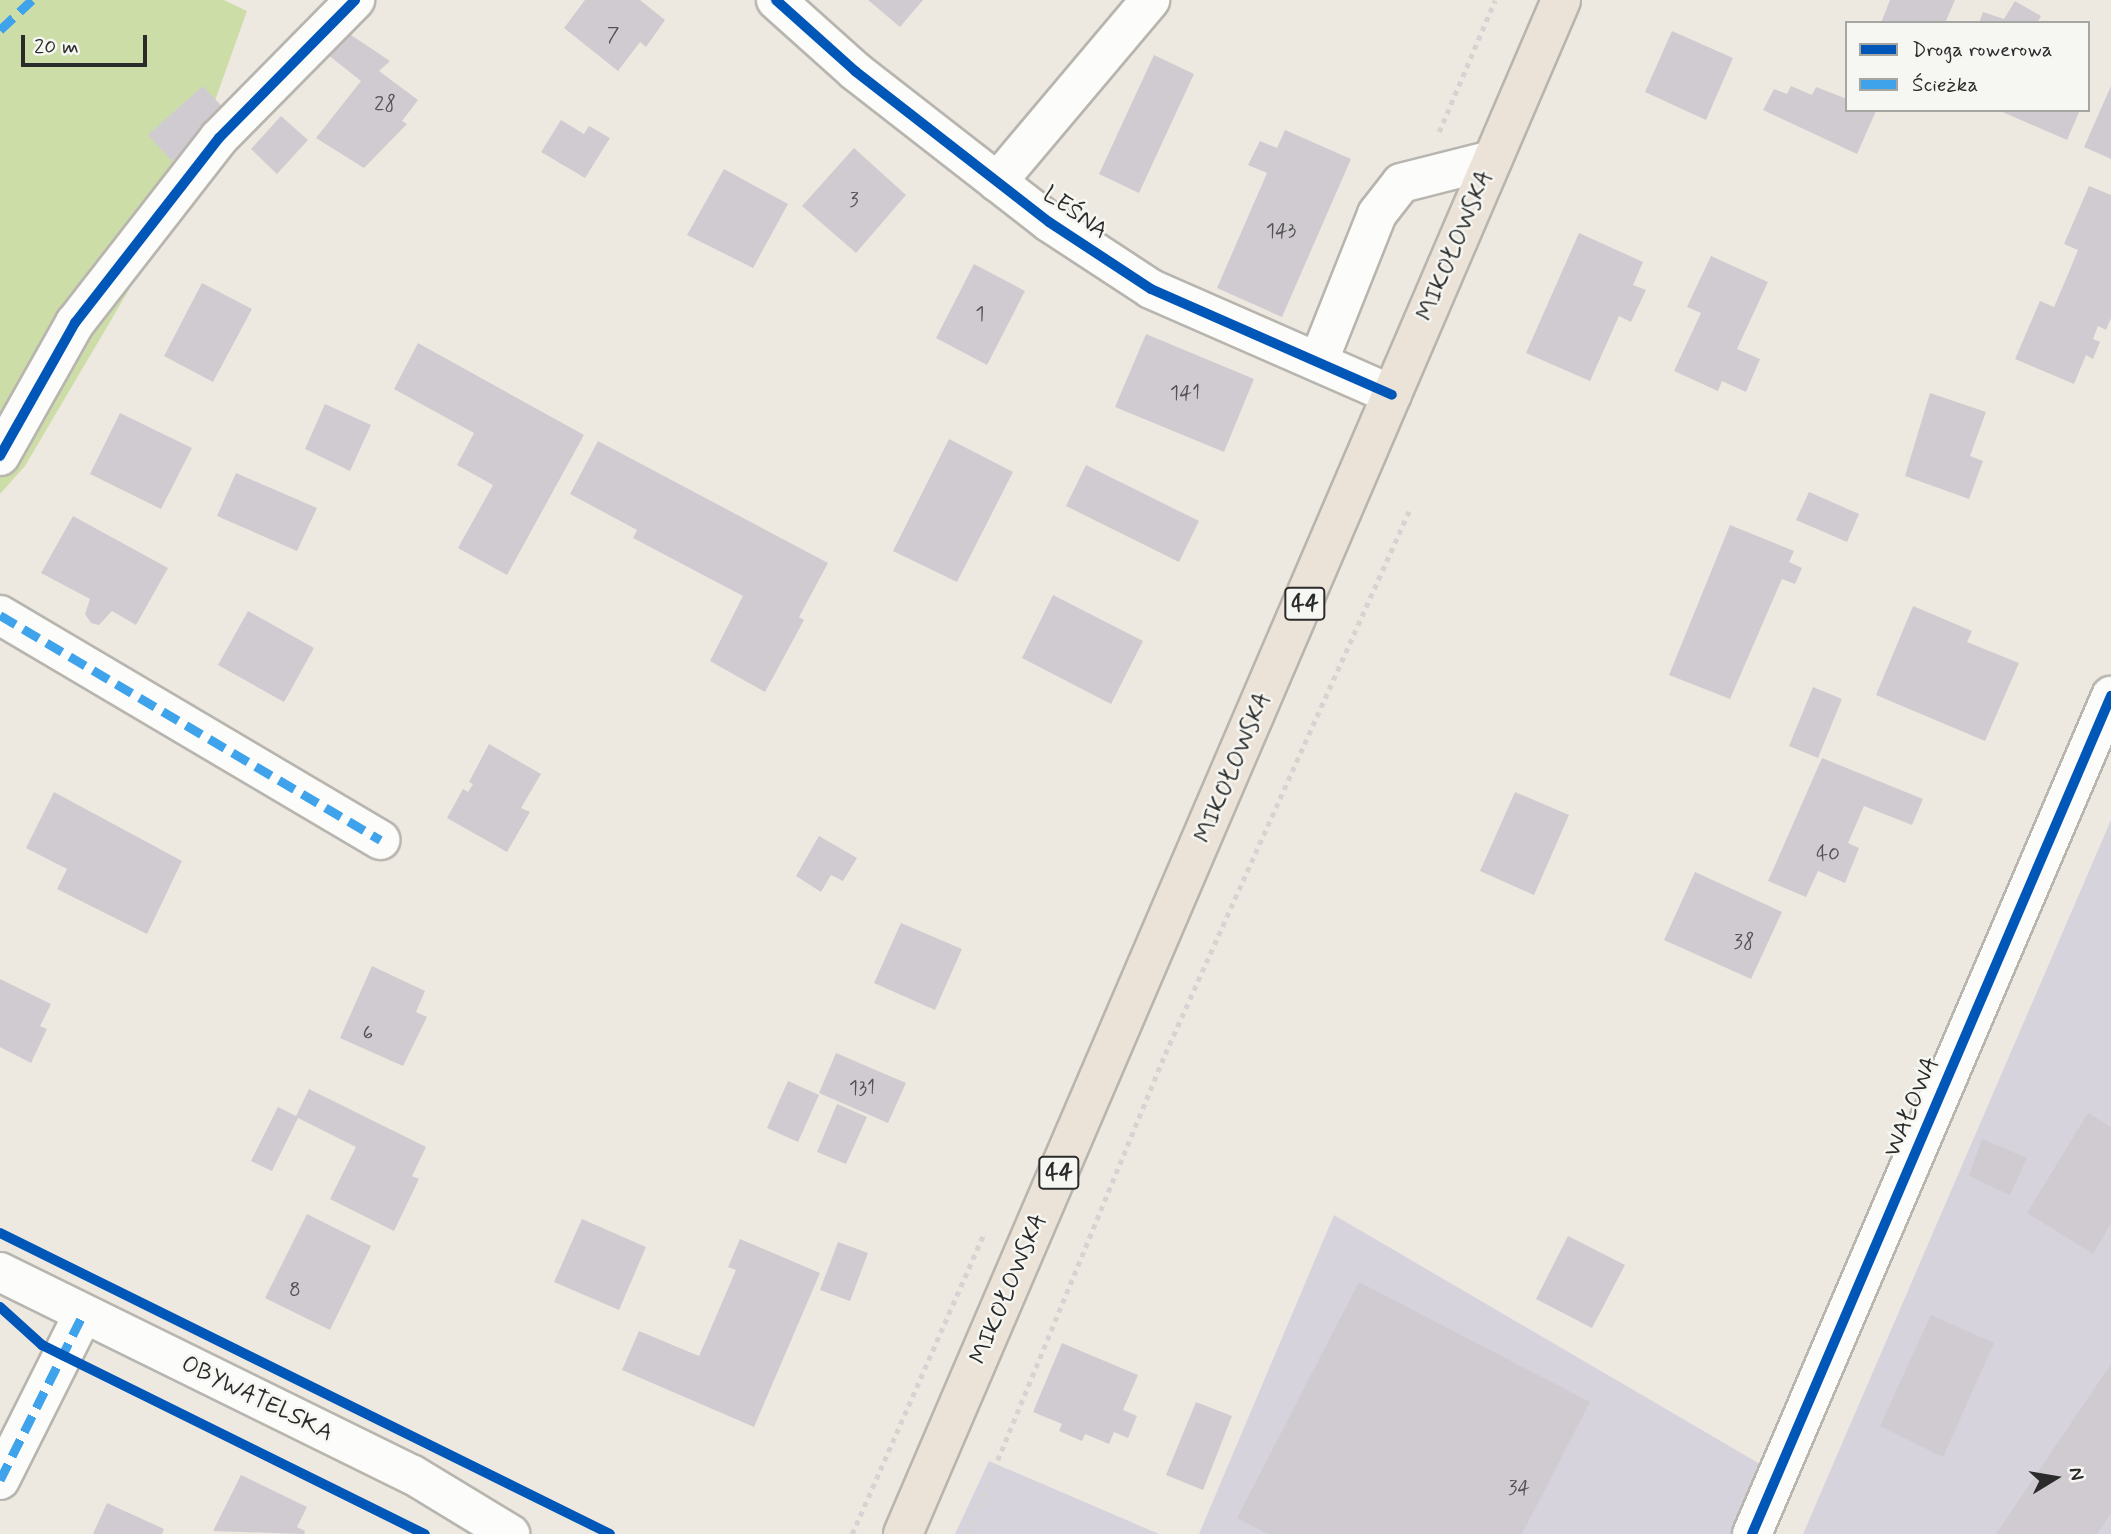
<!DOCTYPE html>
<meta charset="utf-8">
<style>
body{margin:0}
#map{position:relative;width:2111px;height:1534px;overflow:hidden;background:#eee9e0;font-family:Mynerve,sans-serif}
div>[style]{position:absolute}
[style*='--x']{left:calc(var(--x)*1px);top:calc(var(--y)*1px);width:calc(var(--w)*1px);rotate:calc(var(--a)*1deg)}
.industrial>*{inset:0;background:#d6d3dd}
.green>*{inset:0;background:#cddda8}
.building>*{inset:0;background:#cfcbd1}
.path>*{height:4.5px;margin-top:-2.25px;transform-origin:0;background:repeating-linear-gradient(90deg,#d5d4d2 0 5px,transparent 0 10px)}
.roads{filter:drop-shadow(2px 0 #b8b5af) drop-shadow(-2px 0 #b8b5af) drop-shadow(0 2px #b8b5af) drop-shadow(0 -2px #b8b5af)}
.minor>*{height:38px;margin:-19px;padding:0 19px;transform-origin:19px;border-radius:19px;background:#fcfcfa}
.major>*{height:38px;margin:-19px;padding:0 19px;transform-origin:19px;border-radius:19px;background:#ebe3d8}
.quiet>*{height:9px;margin-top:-4.5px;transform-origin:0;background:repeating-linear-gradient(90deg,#3ea3eb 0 18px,transparent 0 27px)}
.cycleway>*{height:10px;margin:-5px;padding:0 5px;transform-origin:5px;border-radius:5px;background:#0057b8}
span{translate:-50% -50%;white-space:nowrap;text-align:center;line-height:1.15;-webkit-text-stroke:5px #f6f6f2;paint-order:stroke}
.number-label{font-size:21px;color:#545354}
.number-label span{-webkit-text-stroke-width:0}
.shield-label span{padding:2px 5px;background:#f6f6f2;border:2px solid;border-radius:5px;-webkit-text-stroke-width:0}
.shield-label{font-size:23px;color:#2b2b2b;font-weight:700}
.street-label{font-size:24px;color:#2b2b2b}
.legend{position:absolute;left:1845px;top:21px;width:245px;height:91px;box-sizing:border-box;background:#f6f6f2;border:2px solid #a5a5a2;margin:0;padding:9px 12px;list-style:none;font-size:21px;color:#2b2b2b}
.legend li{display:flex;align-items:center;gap:14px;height:35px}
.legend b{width:35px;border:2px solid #a5a5a2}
.north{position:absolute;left:2020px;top:1443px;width:70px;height:70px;-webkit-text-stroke:5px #f6f6f2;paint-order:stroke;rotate:79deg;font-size:19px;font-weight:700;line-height:28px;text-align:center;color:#2b2b2b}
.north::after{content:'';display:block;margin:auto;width:24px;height:32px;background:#2b2b2b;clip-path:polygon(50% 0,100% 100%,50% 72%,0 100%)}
.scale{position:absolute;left:21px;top:35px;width:126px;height:32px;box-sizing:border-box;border:4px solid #2b2b2b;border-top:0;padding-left:9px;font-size:21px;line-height:24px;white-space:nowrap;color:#2b2b2b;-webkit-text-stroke:5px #f6f6f2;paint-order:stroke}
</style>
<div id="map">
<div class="industrial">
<i style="clip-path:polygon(2111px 820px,2111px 1534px,1803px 1534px)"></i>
<i style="clip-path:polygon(1334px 1215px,1760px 1464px,1731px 1534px,1199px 1534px)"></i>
<i style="clip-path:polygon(989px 1461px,1159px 1534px,955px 1534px)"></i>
</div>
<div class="green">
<i style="clip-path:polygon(0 0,224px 0,247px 11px,176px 210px,25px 466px,0 494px)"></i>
</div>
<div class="building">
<i style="clip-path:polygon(585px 0,640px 0,665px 20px,646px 47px,640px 42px,618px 71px,564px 28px)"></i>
<i style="clip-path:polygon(868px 0,923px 0,900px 27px)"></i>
<i style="clip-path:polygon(1890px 0,1955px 0,1945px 23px,1881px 23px)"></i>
<i style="clip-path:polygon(2015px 1px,2041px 16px,2037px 23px,1979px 23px,1983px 12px,2004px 19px)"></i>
<i style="clip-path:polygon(345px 31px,390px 61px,379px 71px,418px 100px,402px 121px,407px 124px,364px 168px,316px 138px,361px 81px,327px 54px)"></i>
<i style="clip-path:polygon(1672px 31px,1733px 58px,1706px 120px,1645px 92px)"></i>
<i style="clip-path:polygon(1154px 55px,1194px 74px,1139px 193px,1099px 174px)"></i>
<i style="clip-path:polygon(203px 86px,226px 111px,172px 161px,148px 135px)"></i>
<i style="clip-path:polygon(1791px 86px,1812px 95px,1816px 87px,1847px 99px,1847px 110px,1876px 111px,1857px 154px,1763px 110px,1774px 89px,1787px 94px)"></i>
<i style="clip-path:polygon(2111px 86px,2111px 159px,2084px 147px)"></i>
<i style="clip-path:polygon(1998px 110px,2080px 110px,2067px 140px)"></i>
<i style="clip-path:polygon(281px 116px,308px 140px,277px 174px,251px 149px)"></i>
<i style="clip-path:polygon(561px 120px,584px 134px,589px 126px,610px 138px,585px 178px,541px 152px)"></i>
<i style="clip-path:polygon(1285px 130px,1351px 159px,1282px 317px,1217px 288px,1267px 173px,1248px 165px,1260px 141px,1277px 148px)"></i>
<i style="clip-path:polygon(854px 148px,906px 195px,856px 253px,802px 206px)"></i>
<i style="clip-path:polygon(724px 169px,788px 204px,753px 268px,687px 235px)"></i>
<i style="clip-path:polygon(2089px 186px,2111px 195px,2111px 318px,2106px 330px,2098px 326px,2093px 339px,2100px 342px,2093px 359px,2086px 355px,2074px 384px,2015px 359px,2040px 301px,2054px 307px,2066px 279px,2078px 250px,2064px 244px)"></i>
<i style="clip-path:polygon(1579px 233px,1643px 262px,1633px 285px,1646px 290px,1631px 322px,1619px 316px,1590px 381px,1526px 353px)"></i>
<i style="clip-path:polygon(1711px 256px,1768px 282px,1737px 349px,1760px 359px,1746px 392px,1722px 381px,1718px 391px,1674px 371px,1701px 313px,1687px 307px)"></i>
<i style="clip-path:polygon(974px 264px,1025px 291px,987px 365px,936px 338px)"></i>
<i style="clip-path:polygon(202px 283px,252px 309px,213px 382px,164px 356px)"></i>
<i style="clip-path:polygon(1146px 334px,1254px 379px,1224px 452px,1115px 407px)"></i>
<i style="clip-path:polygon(418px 343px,584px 435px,507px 575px,458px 548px,493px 485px,457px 465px,474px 433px,394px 389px)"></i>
<i style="clip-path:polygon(1930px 393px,1986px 412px,1970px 456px,1983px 461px,1969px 499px,1905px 476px)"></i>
<i style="clip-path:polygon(325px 404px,371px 425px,350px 471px,305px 449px)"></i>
<i style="clip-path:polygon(120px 413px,192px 448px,161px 509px,90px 474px)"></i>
<i style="clip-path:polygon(949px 439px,1013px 472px,957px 582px,893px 551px)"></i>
<i style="clip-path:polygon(598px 441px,828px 563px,799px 617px,804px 620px,765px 692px,710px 661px,743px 596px,633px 538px,637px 530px,570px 494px)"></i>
<i style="clip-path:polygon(1086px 465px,1199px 521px,1179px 562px,1066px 506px)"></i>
<i style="clip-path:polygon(236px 473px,317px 508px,297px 551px,217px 516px)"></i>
<i style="clip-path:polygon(1809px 492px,1859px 514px,1847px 542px,1796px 520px)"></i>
<i style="clip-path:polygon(73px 516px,168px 568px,136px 625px,112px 611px,99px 625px,91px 623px,85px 614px,90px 599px,41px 573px)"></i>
<i style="clip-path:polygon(1730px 525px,1794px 551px,1789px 562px,1802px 568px,1795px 584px,1782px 579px,1730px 699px,1669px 675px)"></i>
<i style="clip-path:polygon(1053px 595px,1143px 641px,1111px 704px,1022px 658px)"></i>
<i style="clip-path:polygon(1913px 606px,1972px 631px,1967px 642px,2019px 663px,1985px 741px,1876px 695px)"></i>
<i style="clip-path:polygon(248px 611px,314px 648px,284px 702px,218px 665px)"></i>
<i style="clip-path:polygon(1813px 687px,1842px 699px,1818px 758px,1789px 746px)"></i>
<i style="clip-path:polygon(489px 744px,541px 774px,521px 808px,530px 812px,507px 852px,447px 818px,463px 789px,468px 792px,473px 784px,469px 782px)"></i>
<i style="clip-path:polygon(1822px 758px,1923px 799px,1912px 825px,1864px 806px,1848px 843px,1859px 848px,1845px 883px,1818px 871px,1806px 897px,1768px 881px)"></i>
<i style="clip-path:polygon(54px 792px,182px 861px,147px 934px,57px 889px,67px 869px,26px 848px)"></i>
<i style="clip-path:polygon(1515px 792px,1569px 815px,1534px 895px,1480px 871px)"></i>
<i style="clip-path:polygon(819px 836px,857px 858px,843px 881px,831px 875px,821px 892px,796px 876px)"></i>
<i style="clip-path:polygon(1695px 872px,1782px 912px,1751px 979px,1664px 940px)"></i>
<i style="clip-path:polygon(901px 923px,962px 949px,935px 1010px,874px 983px)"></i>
<i style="clip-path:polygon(372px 966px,425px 991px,416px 1012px,427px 1017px,403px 1066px,340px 1038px)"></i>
<i style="clip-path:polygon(0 979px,51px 1004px,40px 1026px,47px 1029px,31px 1063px,0 1047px)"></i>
<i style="clip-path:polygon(836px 1053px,906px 1083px,888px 1123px,819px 1093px)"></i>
<i style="clip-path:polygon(788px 1081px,819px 1095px,798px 1142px,767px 1128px)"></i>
<i style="clip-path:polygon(309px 1089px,426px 1147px,412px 1176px,419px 1179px,394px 1231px,330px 1199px,356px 1147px,298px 1118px,272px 1171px,251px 1161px,278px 1107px,296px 1116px)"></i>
<i style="clip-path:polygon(837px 1104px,867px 1117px,846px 1164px,817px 1152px)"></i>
<i style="clip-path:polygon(2088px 1113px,2111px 1127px,2111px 1223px,2093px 1254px,2027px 1213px)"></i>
<i style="clip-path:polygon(1982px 1139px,2027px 1158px,2010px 1195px,1969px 1176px)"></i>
<i style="clip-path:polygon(307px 1214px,371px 1246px,330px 1330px,265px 1298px)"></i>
<i style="clip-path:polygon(582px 1219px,646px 1247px,619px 1310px,554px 1282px)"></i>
<i style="clip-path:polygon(1568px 1236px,1625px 1265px,1592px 1328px,1536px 1299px)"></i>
<i style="clip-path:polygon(740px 1239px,820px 1273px,754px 1427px,622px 1370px,639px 1331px,699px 1356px,736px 1270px,728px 1267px)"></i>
<i style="clip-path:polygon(838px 1242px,868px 1253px,850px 1301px,820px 1290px)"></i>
<i style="clip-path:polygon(1359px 1282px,1590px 1402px,1522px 1534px,1268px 1534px,1237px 1518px)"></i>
<i style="clip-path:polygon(1931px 1315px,1994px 1343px,1943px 1457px,1880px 1426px)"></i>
<i style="clip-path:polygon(1062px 1343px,1138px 1375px,1123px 1410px,1137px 1416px,1128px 1438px,1114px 1432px,1109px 1444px,1085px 1434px,1082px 1441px,1059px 1431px,1062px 1424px,1033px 1412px)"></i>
<i style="clip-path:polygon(2111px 1364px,2111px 1513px,2097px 1534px,1996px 1534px)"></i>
<i style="clip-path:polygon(1196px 1402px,1232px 1416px,1203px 1490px,1166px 1475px)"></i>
<i style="clip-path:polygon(241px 1475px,307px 1507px,297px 1527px,305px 1531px,304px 1534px,213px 1531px)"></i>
<i style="clip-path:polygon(107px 1503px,164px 1529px,162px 1534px,93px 1534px)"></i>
</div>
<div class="path">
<i style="--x:1439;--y:132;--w:143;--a:-67"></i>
<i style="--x:852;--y:1534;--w:328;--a:-66.3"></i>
<i style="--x:967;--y:1534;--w:519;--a:-67.58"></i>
<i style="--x:1165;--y:1054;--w:595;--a:-65.8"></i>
</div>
<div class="roads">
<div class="minor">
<i style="--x:776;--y:0;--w:106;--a:41.9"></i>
<i style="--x:855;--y:71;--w:246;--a:37.9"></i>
<i style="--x:1049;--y:222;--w:122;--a:33.3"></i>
<i style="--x:1151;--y:289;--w:263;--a:23.7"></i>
<i style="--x:997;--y:182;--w:238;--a:-49.9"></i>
<i style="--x:1319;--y:360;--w:157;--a:-68.3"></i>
<i style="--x:1377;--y:214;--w:39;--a:-52"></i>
<i style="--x:1401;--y:183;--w:94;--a:-14.2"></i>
<i style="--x:0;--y:456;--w:153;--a:-60.6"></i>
<i style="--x:75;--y:323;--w:234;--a:-52.1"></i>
<i style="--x:219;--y:138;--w:194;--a:-45.4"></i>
<i style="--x:0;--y:615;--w:442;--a:30.6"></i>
<i style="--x:0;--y:1272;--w:460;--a:26.2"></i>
<i style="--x:413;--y:1475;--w:114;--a:31.3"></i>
<i style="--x:0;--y:1480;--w:186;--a:-63.4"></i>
<i style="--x:1752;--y:1534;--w:912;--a:-66.81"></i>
</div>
<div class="major">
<i style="--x:903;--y:1534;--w:1669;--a:-66.78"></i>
</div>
</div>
<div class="quiet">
<i style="--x:0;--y:30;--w:44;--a:-43.2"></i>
<i style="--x:0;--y:615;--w:442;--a:30.6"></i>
<i style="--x:0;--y:1480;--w:186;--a:-63.4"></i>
</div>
<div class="cycleway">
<i style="--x:776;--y:0;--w:106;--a:41.9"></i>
<i style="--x:855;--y:71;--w:246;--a:37.9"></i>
<i style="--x:1049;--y:222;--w:122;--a:33.3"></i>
<i style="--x:1151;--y:289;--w:263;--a:23.7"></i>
<i style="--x:0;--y:456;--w:153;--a:-60.6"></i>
<i style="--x:75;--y:323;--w:234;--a:-52.1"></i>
<i style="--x:219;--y:138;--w:194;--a:-45.4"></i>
<i style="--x:0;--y:1233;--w:680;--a:26.26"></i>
<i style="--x:0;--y:1307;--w:57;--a:42.1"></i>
<i style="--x:42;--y:1345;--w:427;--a:26.3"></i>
<i style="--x:1752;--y:1534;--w:912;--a:-66.81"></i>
</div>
<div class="number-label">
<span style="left:613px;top:35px">7</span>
<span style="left:385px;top:104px">28</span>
<span style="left:854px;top:200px">3</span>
<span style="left:1281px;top:231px">143</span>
<span style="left:980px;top:314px">1</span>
<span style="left:1185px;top:393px">141</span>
<span style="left:1828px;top:854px">40</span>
<span style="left:1744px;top:942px">38</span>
<span style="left:368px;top:1033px">6</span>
<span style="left:862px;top:1088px">131</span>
<span style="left:295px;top:1290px">8</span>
<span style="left:1519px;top:1488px">34</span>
</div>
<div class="shield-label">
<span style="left:1305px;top:604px">44</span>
<span style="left:1059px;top:1173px">44</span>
</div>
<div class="street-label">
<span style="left:1075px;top:213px;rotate:35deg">LEŚNA</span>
<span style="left:1456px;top:246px;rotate:-67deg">MIKOŁOWSKA</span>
<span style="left:1234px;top:768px;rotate:-67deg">MIKOŁOWSKA</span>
<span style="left:1912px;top:1107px;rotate:-67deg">WAŁOWA</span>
<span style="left:1009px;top:1289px;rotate:-67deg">MIKOŁOWSKA</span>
<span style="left:257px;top:1399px;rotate:26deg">OBYWATELSKA</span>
</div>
<ul class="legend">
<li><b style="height:9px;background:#0057b8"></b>Droga rowerowa</li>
<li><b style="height:9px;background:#3ea3eb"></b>Ścieżka</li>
</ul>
<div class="north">N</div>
<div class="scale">20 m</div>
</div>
